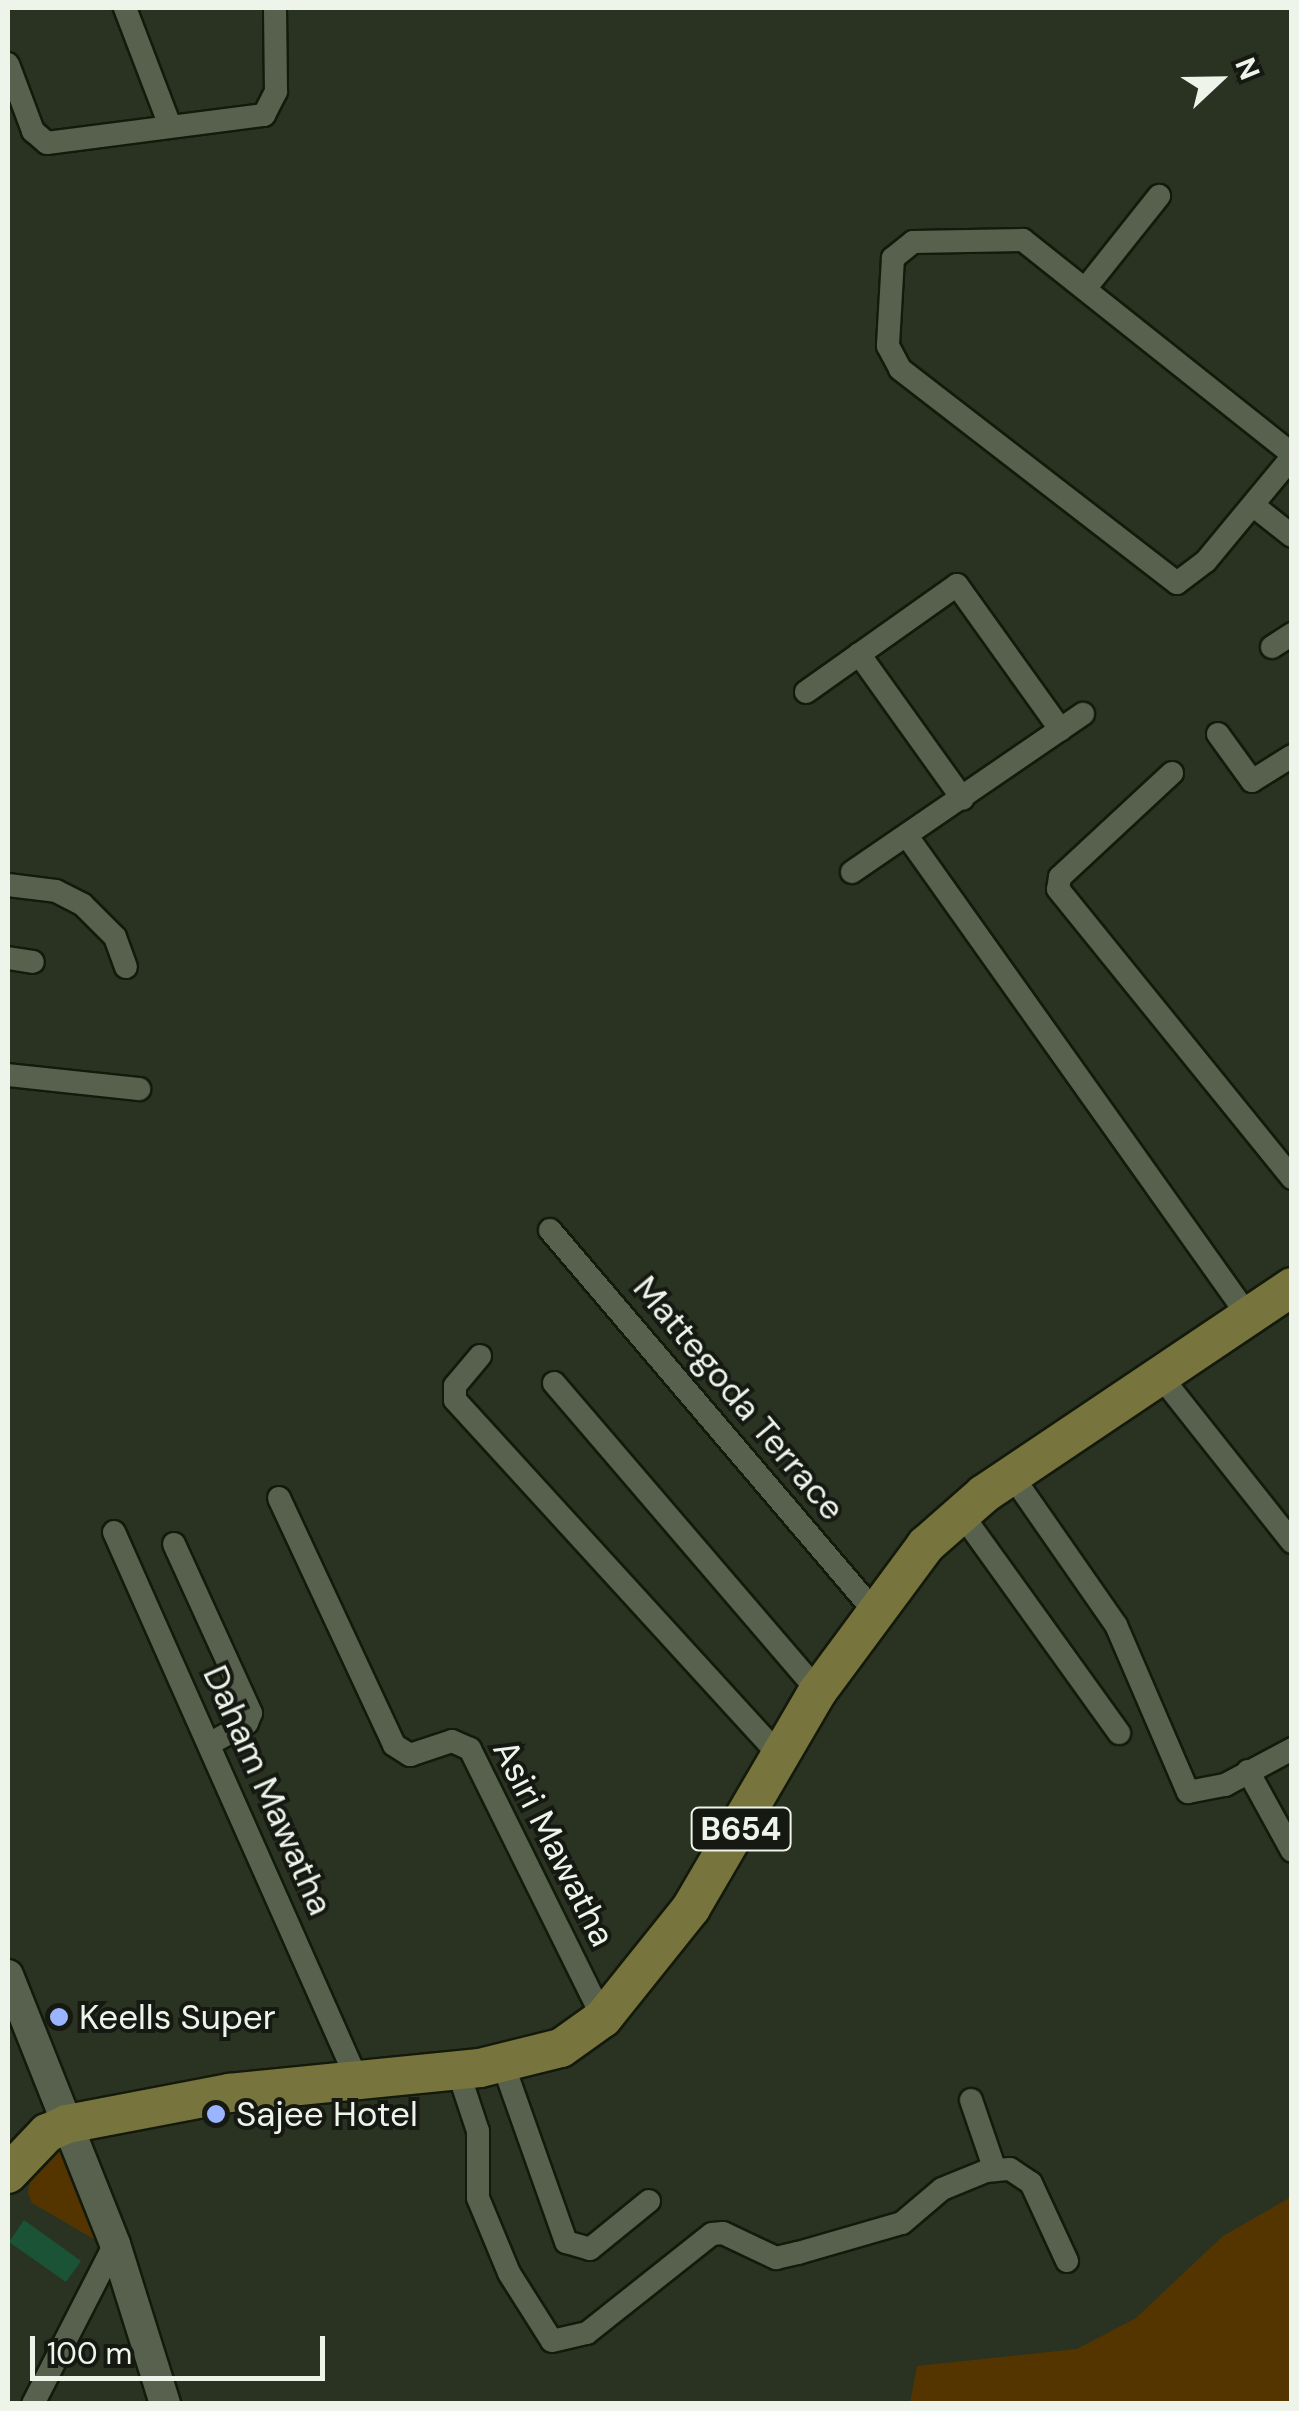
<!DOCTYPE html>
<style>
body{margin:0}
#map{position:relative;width:1299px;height:2411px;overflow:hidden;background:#2a3322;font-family:"DM Sans",sans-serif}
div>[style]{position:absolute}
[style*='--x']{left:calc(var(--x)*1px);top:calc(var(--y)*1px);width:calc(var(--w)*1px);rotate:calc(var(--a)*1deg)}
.green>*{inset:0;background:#543500}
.building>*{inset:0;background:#1b5336}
.roads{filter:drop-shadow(2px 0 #131a0b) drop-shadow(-2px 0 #131a0b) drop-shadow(0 2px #131a0b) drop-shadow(0 -2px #131a0b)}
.minor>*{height:22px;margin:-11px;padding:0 11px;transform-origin:11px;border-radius:11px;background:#57614e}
.tertiary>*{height:30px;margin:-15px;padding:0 15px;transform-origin:15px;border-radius:15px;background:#57614e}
.primary>*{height:38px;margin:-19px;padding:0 19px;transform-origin:19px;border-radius:19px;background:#77753d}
.dots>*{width:28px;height:28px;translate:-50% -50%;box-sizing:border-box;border:5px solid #151912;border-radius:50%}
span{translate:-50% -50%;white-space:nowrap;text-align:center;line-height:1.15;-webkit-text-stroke:8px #151912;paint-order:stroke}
.shield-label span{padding:2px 8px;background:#151912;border:2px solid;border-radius:8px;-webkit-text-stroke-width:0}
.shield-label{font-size:32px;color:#eef4e9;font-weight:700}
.street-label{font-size:35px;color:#eef4e9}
.poi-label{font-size:35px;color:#eef4e9}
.left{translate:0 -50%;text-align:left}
.frame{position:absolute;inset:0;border:10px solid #eef4e9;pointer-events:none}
.north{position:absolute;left:1169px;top:30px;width:100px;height:100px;-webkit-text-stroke:8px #151912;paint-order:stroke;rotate:68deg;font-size:28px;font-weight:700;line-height:40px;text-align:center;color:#eef4e9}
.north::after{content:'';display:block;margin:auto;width:35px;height:45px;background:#eef4e9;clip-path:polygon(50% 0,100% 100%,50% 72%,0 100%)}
.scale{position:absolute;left:30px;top:2336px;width:295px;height:45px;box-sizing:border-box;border:5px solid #eef4e9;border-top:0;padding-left:12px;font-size:30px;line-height:35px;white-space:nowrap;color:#eef4e9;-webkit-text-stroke:8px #151912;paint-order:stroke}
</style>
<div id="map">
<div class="green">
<i style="clip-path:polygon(64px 2129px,104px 2245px,32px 2203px,28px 2193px,34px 2159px)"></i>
<i style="clip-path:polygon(1291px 2197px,1291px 2403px,910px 2403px,917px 2366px,1077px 2349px,1136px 2318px,1223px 2236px)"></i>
</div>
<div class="building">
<i style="clip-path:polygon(24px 2220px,81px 2261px,66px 2282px,9px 2242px)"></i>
</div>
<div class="roads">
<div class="minor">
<i style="--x:125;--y:8;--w:123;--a:69.1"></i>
<i style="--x:8;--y:64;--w:72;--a:69.5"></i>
<i style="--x:33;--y:131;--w:18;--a:41"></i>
<i style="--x:47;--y:143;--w:219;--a:-7.4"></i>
<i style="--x:264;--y:115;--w:27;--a:-63"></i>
<i style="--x:276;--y:91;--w:83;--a:-90.7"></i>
<i style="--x:1085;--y:289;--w:119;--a:-51.5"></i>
<i style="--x:1292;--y:454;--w:344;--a:-141.5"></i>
<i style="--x:1023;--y:240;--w:110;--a:179"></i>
<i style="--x:913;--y:242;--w:26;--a:141"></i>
<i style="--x:893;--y:258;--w:88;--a:93.3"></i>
<i style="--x:888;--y:346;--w:26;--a:62"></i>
<i style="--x:900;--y:369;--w:350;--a:37.7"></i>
<i style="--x:1177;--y:583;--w:36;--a:-37"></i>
<i style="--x:1206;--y:561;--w:135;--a:-50.4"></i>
<i style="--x:1254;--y:506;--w:48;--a:38.3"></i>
<i style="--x:1272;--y:647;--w:24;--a:-33"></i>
<i style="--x:859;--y:654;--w:178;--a:54.4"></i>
<i style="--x:806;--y:692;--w:185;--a:-35.3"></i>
<i style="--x:957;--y:585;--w:178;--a:54.4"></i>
<i style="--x:1218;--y:734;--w:58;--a:54.1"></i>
<i style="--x:1252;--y:781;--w:47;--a:-32"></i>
<i style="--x:1172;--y:773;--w:153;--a:137.1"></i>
<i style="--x:1060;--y:877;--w:12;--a:99"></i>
<i style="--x:1058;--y:889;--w:372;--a:51"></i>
<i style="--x:907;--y:836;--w:590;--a:54.59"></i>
<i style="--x:852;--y:872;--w:280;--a:-34.4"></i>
<i style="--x:8;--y:885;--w:48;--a:7.1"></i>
<i style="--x:56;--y:891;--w:30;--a:27"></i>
<i style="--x:83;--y:905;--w:45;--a:45"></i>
<i style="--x:115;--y:937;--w:32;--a:70"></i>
<i style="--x:8;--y:958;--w:25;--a:9"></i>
<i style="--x:8;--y:1075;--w:132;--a:6.1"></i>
<i style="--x:550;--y:1230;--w:502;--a:49.61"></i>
<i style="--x:480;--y:1356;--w:39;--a:130"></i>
<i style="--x:455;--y:1386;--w:14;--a:90"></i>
<i style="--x:455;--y:1400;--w:482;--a:47.6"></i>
<i style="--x:1162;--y:1378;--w:209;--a:51.6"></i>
<i style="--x:554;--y:1383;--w:406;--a:49.4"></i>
<i style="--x:1013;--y:1477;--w:180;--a:55.2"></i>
<i style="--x:1116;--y:1625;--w:182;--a:66.7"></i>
<i style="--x:1188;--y:1792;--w:38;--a:-11"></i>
<i style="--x:1225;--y:1785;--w:76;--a:-28.2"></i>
<i style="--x:279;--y:1498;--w:272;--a:65"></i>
<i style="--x:394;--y:1745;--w:19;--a:32"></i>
<i style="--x:410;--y:1755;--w:44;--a:-18.4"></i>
<i style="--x:452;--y:1741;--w:20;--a:24"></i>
<i style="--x:470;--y:1749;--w:300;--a:63.7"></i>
<i style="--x:961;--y:1513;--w:271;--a:54.3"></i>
<i style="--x:114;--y:1532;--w:596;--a:66.06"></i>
<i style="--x:174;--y:1544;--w:186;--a:65.5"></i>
<i style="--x:251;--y:1713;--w:11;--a:112"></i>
<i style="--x:247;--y:1723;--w:43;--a:151.1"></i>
<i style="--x:1248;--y:1771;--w:91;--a:61.2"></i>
<i style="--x:503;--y:2064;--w:189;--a:70.5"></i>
<i style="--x:566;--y:2242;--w:25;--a:16"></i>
<i style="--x:590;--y:2249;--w:76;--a:-39.1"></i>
<i style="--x:457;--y:2068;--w:66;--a:71.6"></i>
<i style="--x:478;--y:2131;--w:67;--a:90"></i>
<i style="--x:478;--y:2198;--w:81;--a:67.5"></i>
<i style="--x:509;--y:2273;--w:80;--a:57.7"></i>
<i style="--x:552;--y:2341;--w:36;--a:-13"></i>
<i style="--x:587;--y:2333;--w:159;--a:-38.4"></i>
<i style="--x:712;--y:2234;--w:11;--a:-5"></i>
<i style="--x:723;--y:2233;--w:59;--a:25.3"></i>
<i style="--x:776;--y:2258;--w:23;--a:-13"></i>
<i style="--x:798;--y:2253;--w:108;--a:-16.1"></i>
<i style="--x:902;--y:2223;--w:52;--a:-40.4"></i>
<i style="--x:942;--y:2189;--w:48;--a:-22.2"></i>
<i style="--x:986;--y:2171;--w:24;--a:-5"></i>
<i style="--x:1010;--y:2169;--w:25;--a:34"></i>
<i style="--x:1031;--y:2183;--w:86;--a:65.2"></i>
<i style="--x:971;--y:2100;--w:74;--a:71.1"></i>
<i style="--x:33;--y:2404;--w:180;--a:-62.9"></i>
</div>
<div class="tertiary">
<i style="--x:8;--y:1975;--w:289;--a:68.3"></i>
<i style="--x:115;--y:2244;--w:168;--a:72.6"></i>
</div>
<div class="primary">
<i style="--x:8;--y:2174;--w:57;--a:-46.4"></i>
<i style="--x:47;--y:2133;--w:22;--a:-24"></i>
<i style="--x:67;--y:2124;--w:165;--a:-10.8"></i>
<i style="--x:229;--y:2093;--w:252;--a:-5.7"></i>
<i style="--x:480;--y:2068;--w:83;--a:-13.9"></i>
<i style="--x:561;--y:2048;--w:52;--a:-35.5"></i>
<i style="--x:603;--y:2018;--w:141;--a:-51.3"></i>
<i style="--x:691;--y:1908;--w:251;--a:-59.7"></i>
<i style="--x:818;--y:1691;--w:182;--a:-53.5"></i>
<i style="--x:926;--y:1545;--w:77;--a:-41.3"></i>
<i style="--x:984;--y:1494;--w:371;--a:-33.9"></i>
</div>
</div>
<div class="dots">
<i style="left:59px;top:2017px;background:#9ab5fd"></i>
<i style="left:216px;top:2114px;background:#9ab5fd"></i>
</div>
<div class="shield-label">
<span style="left:741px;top:1829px">B654</span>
</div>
<div class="street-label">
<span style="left:739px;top:1398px;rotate:50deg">Mattegoda Terrace</span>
<span style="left:268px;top:1790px;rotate:66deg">Daham Mawatha</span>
<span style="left:554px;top:1843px;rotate:63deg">Asiri Mawatha</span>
</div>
<div class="poi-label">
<span class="left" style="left:79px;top:2017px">Keells Super</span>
<span class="left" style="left:236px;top:2114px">Sajee Hotel</span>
</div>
<div class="frame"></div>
<div class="north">N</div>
<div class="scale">100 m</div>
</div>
